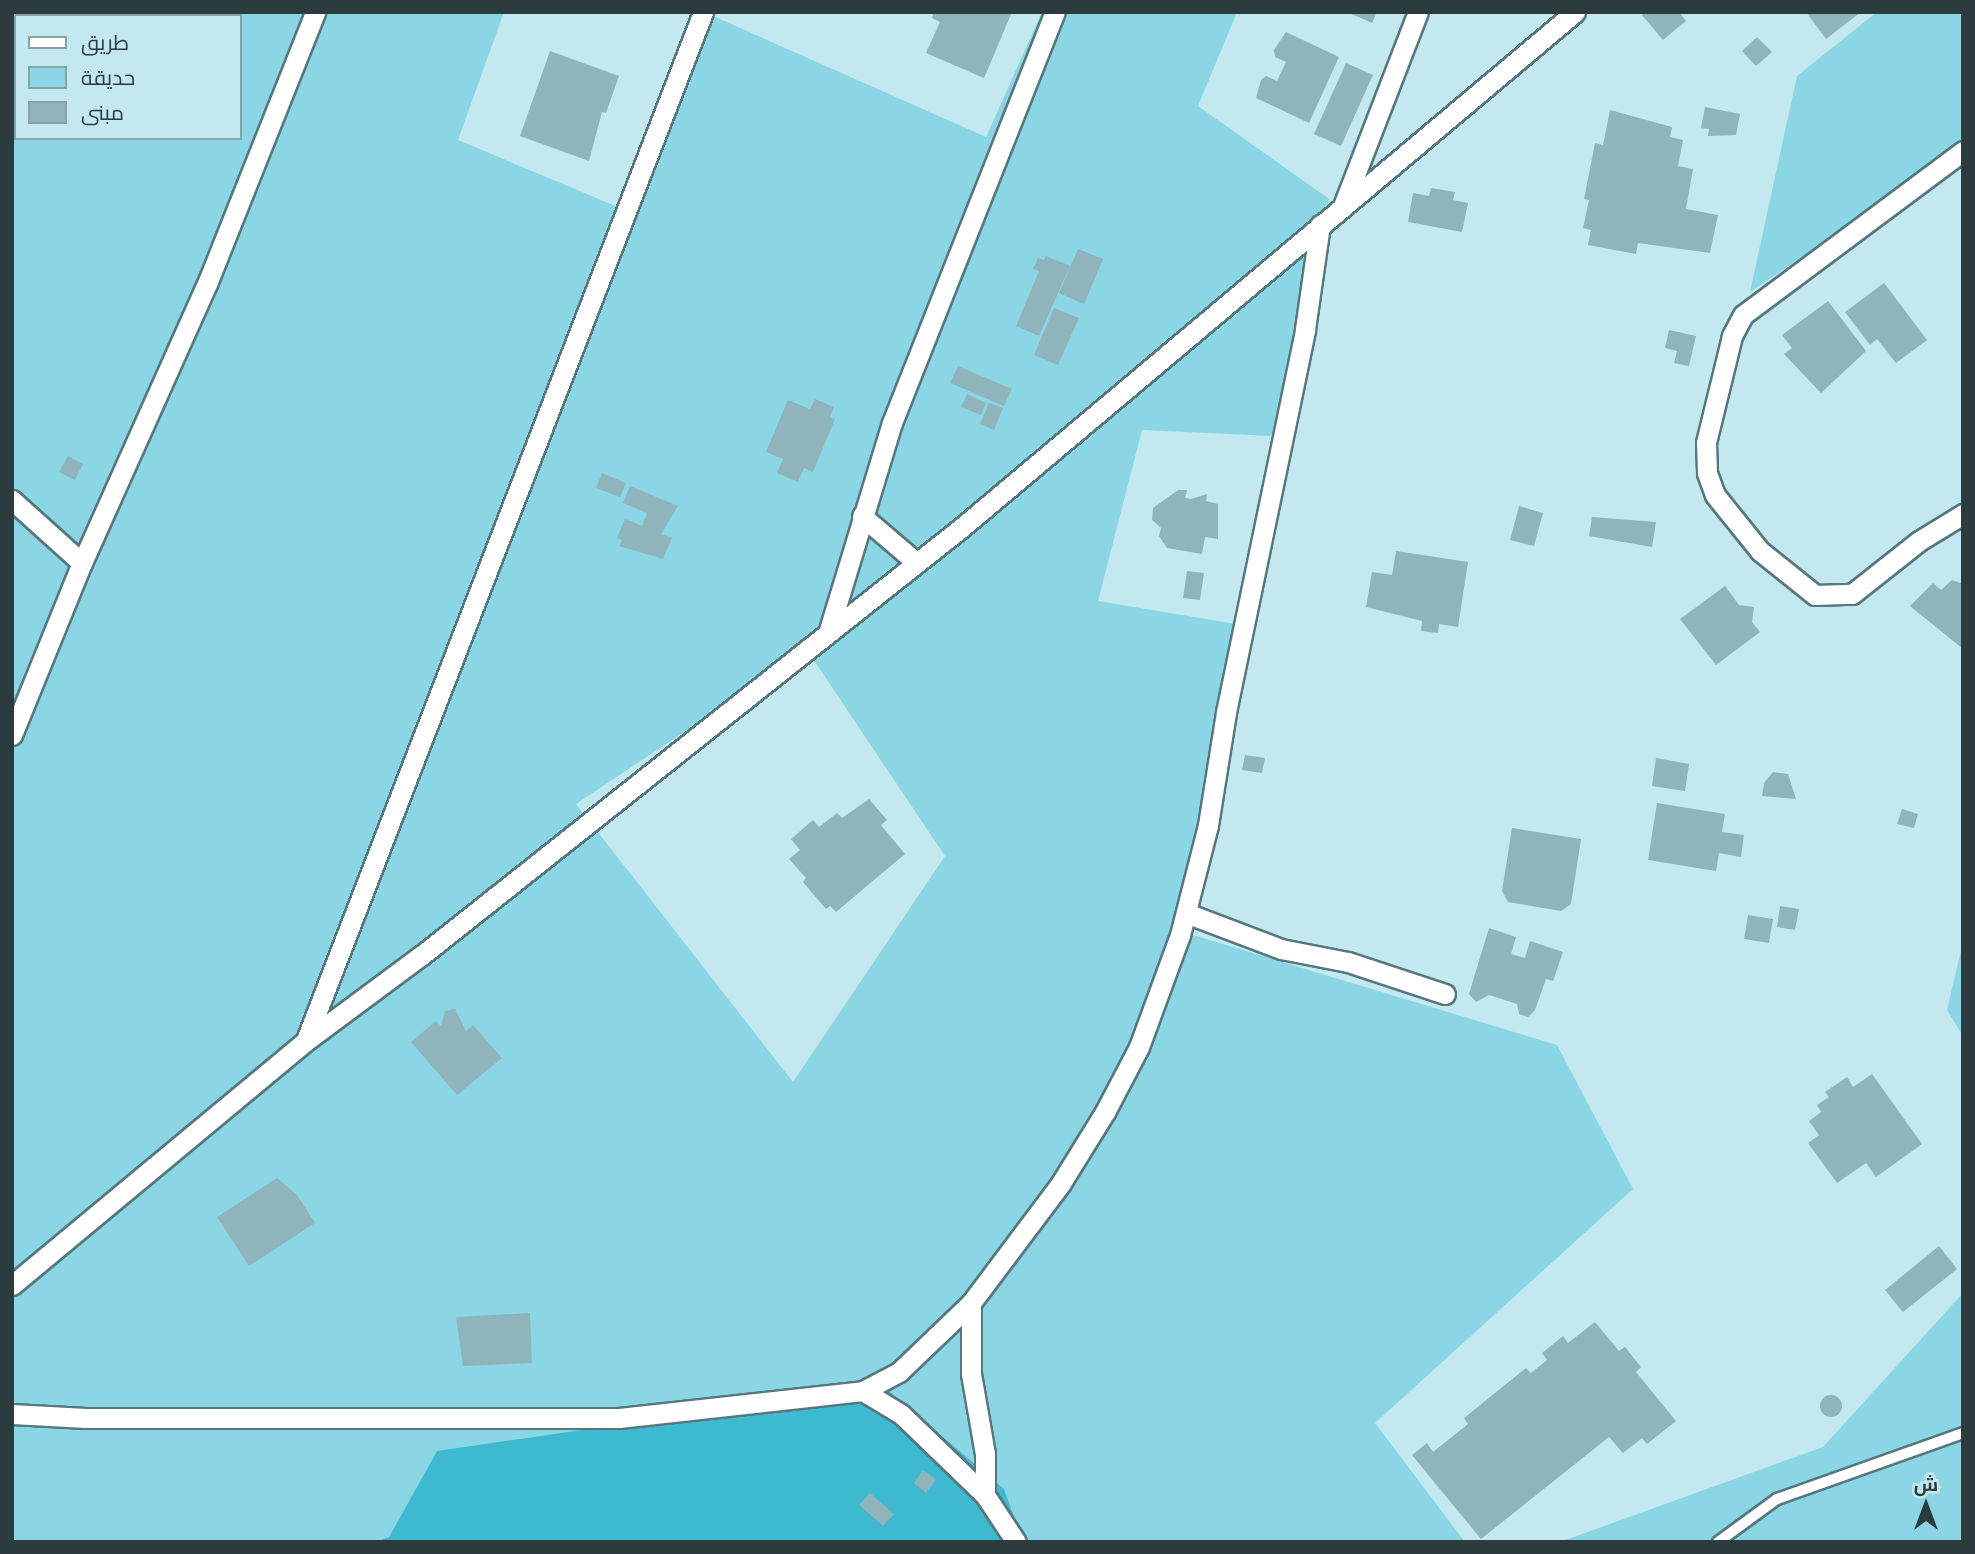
<!DOCTYPE html>
<meta charset="utf-8">
<style>
body{margin:0}
#map{position:relative;width:1975px;height:1554px;overflow:hidden;background:#c3e8ef;font-family:"Noto Sans",Cairo,sans-serif}
div>[style]{position:absolute}
[style*='--x']{left:calc(var(--x)*1px);top:calc(var(--y)*1px);width:calc(var(--w)*1px);rotate:calc(var(--a)*1deg)}
.green>*{inset:0;background:#8bd6e4}
.forest>*{inset:0;background:#3dbacf}
.building>*{inset:0;background:#90b4bb}
.round{border-radius:50%}
.roads{filter:drop-shadow(2px 0 #55777d) drop-shadow(-2px 0 #55777d) drop-shadow(0 2px #55777d) drop-shadow(0 -2px #55777d)}
.service>*{height:10px;margin:-5px;padding:0 5px;transform-origin:5px;border-radius:5px;background:#fff}
.minor>*{height:19px;margin:-9.5px;padding:0 9.5px;transform-origin:9.5px;border-radius:9.5px;background:#fff}
span{translate:-50% -50%;white-space:nowrap;text-align:center;line-height:1.15;-webkit-text-stroke:5px #c3e8ef;paint-order:stroke}
.frame{position:absolute;inset:0;border:14px solid #2c3b3e;pointer-events:none}
.legend{position:absolute;left:14px;top:14px;width:228px;height:126px;box-sizing:border-box;background:#c3e8ef;border:2px solid #87a3a8;margin:0;padding:9px 12px;list-style:none;font-size:21px;color:#2c3b3e}
.legend li{display:flex;align-items:center;gap:14px;height:35px}
.legend b{width:35px;border:2px solid #87a3a8}
.north{position:absolute;left:1891px;top:1470px;width:70px;height:70px;-webkit-text-stroke:5px #c3e8ef;paint-order:stroke;rotate:0deg;font-size:19px;font-weight:700;line-height:28px;text-align:center;color:#2c3b3e}
.north::after{content:'';display:block;margin:auto;width:24px;height:32px;background:#2c3b3e;clip-path:polygon(50% 0,100% 100%,50% 72%,0 100%)}
</style>
<div id="map">
<div class="green">
<i style="clip-path:polygon(evenodd,12px 12px,504px 12px,458px 140px,625px 210px,704px 12px,986px 137px,1042px 12px,1237px 12px,1198px 106px,1329px 199px,1274px 436px,1142px 430px,1098px 601px,1242px 625px,1180px 931px,1557px 1045px,1633px 1189px,1375px 1423px,1465px 1542px,1023px 1542px,437px 1451px,389px 1537px,376px 1542px,12px 1542px,12px 12px,16px 16px,240px 16px,240px 138px,16px 138px,16px 16px,12px 12px,807px 650px,945px 856px,793px 1082px,576px 804px,807px 650px)"></i>
<i style="clip-path:polygon(1877px 12px,1963px 12px,1963px 148px,1750px 292px,1797px 76px)"></i>
<i style="clip-path:polygon(1963px 942px,1963px 1036px,1947px 1010px)"></i>
<i style="clip-path:polygon(1963px 1293px,1963px 1542px,1560px 1542px,1823px 1447px)"></i>
</div>
<div class="forest">
<i style="clip-path:polygon(883px 1386px,1004px 1489px,1023px 1542px,376px 1542px,389px 1537px,437px 1451px)"></i>
</div>
<div class="building">
<i style="clip-path:polygon(934px 12px,1012px 12px,984px 78px,926px 53px,940px 22px,932px 18px)"></i>
<i style="clip-path:polygon(1347px 12px,1377px 12px,1372px 23px)"></i>
<i style="clip-path:polygon(1645px 12px,1679px 12px,1686px 21px,1663px 40px,1642px 15px)"></i>
<i style="clip-path:polygon(1806px 12px,1861px 12px,1826px 39px)"></i>
<i style="clip-path:polygon(1286px 32px,1339px 57px,1309px 123px,1256px 98px,1261px 80px,1266px 76px,1277px 81px,1286px 62px,1275px 57px,1274px 50px)"></i>
<i style="clip-path:polygon(1757px 37px,1772px 52px,1756px 66px,1742px 51px)"></i>
<i style="clip-path:polygon(550px 51px,619px 76px,606px 113px,602px 112px,589px 161px,520px 136px)"></i>
<i style="clip-path:polygon(1346px 63px,1373px 75px,1341px 146px,1314px 134px)"></i>
<i style="clip-path:polygon(1705px 107px,1740px 114px,1736px 135px,1708px 136px,1709px 129px,1701px 128px)"></i>
<i style="clip-path:polygon(1610px 110px,1672px 127px,1670px 137px,1683px 140px,1678px 166px,1693px 169px,1686px 209px,1718px 215px,1710px 253px,1638px 243px,1636px 254px,1588px 245px,1591px 230px,1583px 228px,1589px 200px,1584px 199px,1595px 143px,1603px 145px)"></i>
<i style="clip-path:polygon(1431px 188px,1455px 192px,1453px 200px,1468px 203px,1462px 232px,1408px 222px,1413px 193px,1429px 196px)"></i>
<i style="clip-path:polygon(1078px 249px,1103px 259px,1084px 304px,1059px 293px)"></i>
<i style="clip-path:polygon(1046px 256px,1070px 266px,1039px 336px,1016px 326px,1039px 271px,1033px 269px,1038px 258px,1044px 260px)"></i>
<i style="clip-path:polygon(1884px 283px,1927px 340px,1896px 363px,1877px 339px,1870px 345px,1845px 312px)"></i>
<i style="clip-path:polygon(1828px 301px,1866px 351px,1821px 393px,1784px 354px,1792px 348px,1782px 335px)"></i>
<i style="clip-path:polygon(1054px 308px,1079px 318px,1058px 365px,1034px 355px)"></i>
<i style="clip-path:polygon(1669px 330px,1696px 336px,1689px 366px,1674px 363px,1677px 351px,1665px 348px)"></i>
<i style="clip-path:polygon(958px 366px,1012px 389px,1004px 406px,950px 383px)"></i>
<i style="clip-path:polygon(967px 394px,986px 403px,981px 415px,961px 407px)"></i>
<i style="clip-path:polygon(815px 399px,834px 407px,830px 417px,835px 419px,813px 472px,804px 468px,798px 482px,777px 473px,783px 459px,766px 452px,788px 400px,810px 409px)"></i>
<i style="clip-path:polygon(989px 403px,1003px 408px,994px 430px,980px 424px)"></i>
<i style="clip-path:polygon(68px 456px,83px 464px,75px 480px,59px 472px)"></i>
<i style="clip-path:polygon(602px 473px,626px 483px,620px 497px,596px 488px)"></i>
<i style="clip-path:polygon(630px 486px,678px 506px,661px 534px,672px 538px,663px 559px,619px 546px,622px 540px,617px 538px,625px 519px,642px 526px,647px 513px,623px 503px)"></i>
<i style="clip-path:polygon(1178px 490px,1187px 490px,1185px 498px,1191px 499px,1207px 494px,1206px 501px,1218px 504px,1218px 539px,1205px 537px,1202px 554px,1167px 548px,1159px 536px,1161px 528px,1152px 520px,1153px 508px)"></i>
<i style="clip-path:polygon(1519px 506px,1543px 513px,1534px 546px,1510px 540px)"></i>
<i style="clip-path:polygon(1592px 517px,1656px 522px,1652px 547px,1589px 536px)"></i>
<i style="clip-path:polygon(1396px 551px,1468px 562px,1458px 627px,1439px 624px,1438px 633px,1421px 631px,1422px 621px,1366px 607px,1372px 572px,1392px 575px)"></i>
<i style="clip-path:polygon(1187px 571px,1204px 573px,1200px 600px,1183px 598px)"></i>
<i style="clip-path:polygon(1952px 580px,1963px 584px,1963px 649px,1910px 606px,1933px 583px,1941px 590px)"></i>
<i style="clip-path:polygon(1725px 586px,1739px 605px,1754px 607px,1752px 622px,1760px 632px,1716px 665px,1680px 619px)"></i>
<i style="clip-path:polygon(1245px 755px,1265px 758px,1262px 773px,1242px 770px)"></i>
<i style="clip-path:polygon(1656px 758px,1689px 764px,1685px 791px,1652px 786px)"></i>
<i style="clip-path:polygon(1773px 772px,1788px 774px,1796px 799px,1762px 796px,1764px 783px)"></i>
<i style="clip-path:polygon(869px 799px,887px 820px,881px 825px,905px 854px,836px 912px,830px 906px,826px 909px,803px 882px,806px 878px,789px 859px,800px 850px,791px 839px,813px 820px,819px 827px,837px 813px,842px 818px)"></i>
<i style="clip-path:polygon(1657px 803px,1725px 814px,1722px 832px,1744px 835px,1741px 857px,1719px 853px,1716px 871px,1648px 860px)"></i>
<i style="clip-path:polygon(1902px 809px,1918px 814px,1914px 828px,1897px 824px)"></i>
<i style="clip-path:polygon(1512px 828px,1581px 839px,1571px 904px,1561px 911px,1508px 902px,1502px 891px)"></i>
<i style="clip-path:polygon(1780px 906px,1799px 909px,1795px 930px,1777px 927px)"></i>
<i style="clip-path:polygon(1748px 915px,1773px 919px,1769px 943px,1744px 939px)"></i>
<i style="clip-path:polygon(1489px 928px,1516px 937px,1511px 954px,1525px 958px,1530px 941px,1563px 952px,1553px 981px,1546px 979px,1535px 1010px,1528px 1017px,1519px 1014px,1517px 1004px,1489px 995px,1476px 1002px,1469px 994px)"></i>
<i style="clip-path:polygon(455px 1009px,466px 1031px,473px 1025px,502px 1058px,457px 1095px,411px 1042px,436px 1021px,441px 1026px,445px 1011px)"></i>
<i style="clip-path:polygon(1872px 1074px,1922px 1144px,1876px 1177px,1866px 1163px,1837px 1183px,1808px 1143px,1819px 1135px,1809px 1121px,1821px 1112px,1817px 1105px,1829px 1097px,1825px 1092px,1847px 1077px,1853px 1087px)"></i>
<i style="clip-path:polygon(277px 1178px,297px 1195px,315px 1223px,249px 1266px,217px 1217px)"></i>
<i style="clip-path:polygon(1939px 1246px,1957px 1269px,1903px 1312px,1885px 1290px)"></i>
<i style="clip-path:polygon(530px 1313px,532px 1363px,463px 1366px,456px 1317px)"></i>
<i style="clip-path:polygon(1595px 1322px,1619px 1351px,1625px 1347px,1641px 1367px,1636px 1372px,1676px 1421px,1647px 1444px,1642px 1438px,1623px 1453px,1609px 1437px,1481px 1539px,1412px 1455px,1427px 1443px,1433px 1452px,1468px 1424px,1464px 1418px,1526px 1368px,1531px 1373px,1547px 1360px,1542px 1353px,1563px 1336px,1568px 1343px)"></i>
<i class="round" style="left:1820px;top:1395px;width:22px;height:22px"></i>
<i style="clip-path:polygon(923px 1470px,936px 1479px,926px 1493px,914px 1483px)"></i>
<i style="clip-path:polygon(870px 1493px,894px 1514px,883px 1526px,859px 1505px)"></i>
</div>
<div class="roads">
<div class="service">
<i style="--x:1718;--y:1542;--w:73;--a:-36.1"></i>
<i style="--x:1777;--y:1499;--w:197;--a:-19.5"></i>
</div>
<div class="minor">
<i style="--x:1963;--y:151;--w:274;--a:143.3"></i>
<i style="--x:1743;--y:315;--w:24;--a:118"></i>
<i style="--x:1732;--y:336;--w:110;--a:103.7"></i>
<i style="--x:1706;--y:443;--w:30;--a:88"></i>
<i style="--x:1707;--y:473;--w:23;--a:70"></i>
<i style="--x:1715;--y:495;--w:72;--a:51.2"></i>
<i style="--x:1760;--y:551;--w:70;--a:38.7"></i>
<i style="--x:1815;--y:595;--w:37;--a:-2"></i>
<i style="--x:1852;--y:594;--w:85;--a:-38.3"></i>
<i style="--x:1919;--y:541;--w:52;--a:-31.5"></i>
<i style="--x:1343;--y:206;--w:208;--a:-68.9"></i>
<i style="--x:12;--y:500;--w:94;--a:42"></i>
<i style="--x:862;--y:516;--w:72;--a:40.5"></i>
<i style="--x:829;--y:630;--w:216;--a:-73.1"></i>
<i style="--x:892;--y:423;--w:442;--a:-68.4"></i>
<i style="--x:12;--y:735;--w:186;--a:-67.9"></i>
<i style="--x:82;--y:563;--w:306;--a:-65.9"></i>
<i style="--x:207;--y:284;--w:293;--a:-68.3"></i>
<i style="--x:1186;--y:913;--w:102;--a:20.8"></i>
<i style="--x:1281;--y:949;--w:68;--a:11"></i>
<i style="--x:1348;--y:962;--w:102;--a:18.3"></i>
<i style="--x:306;--y:1040;--w:1102;--a:-68.88"></i>
<i style="--x:12;--y:1285;--w:382;--a:-39.7"></i>
<i style="--x:306;--y:1041;--w:144;--a:-36.6"></i>
<i style="--x:422;--y:955;--w:688;--a:-38.39"></i>
<i style="--x:961;--y:528;--w:802;--a:-40.04"></i>
<i style="--x:863;--y:1391;--w:41;--a:-27.8"></i>
<i style="--x:899;--y:1372;--w:100;--a:-43.8"></i>
<i style="--x:12;--y:1414;--w:74;--a:3.1"></i>
<i style="--x:86;--y:1418;--w:533;--a:0"></i>
<i style="--x:619;--y:1418;--w:245;--a:-6.3"></i>
<i style="--x:863;--y:1391;--w:44;--a:31.2"></i>
<i style="--x:901;--y:1414;--w:117;--a:44"></i>
<i style="--x:985;--y:1495;--w:56;--a:56.6"></i>
<i style="--x:985;--y:1495;--w:41;--a:-90"></i>
<i style="--x:985;--y:1454;--w:81;--a:-99.9"></i>
<i style="--x:971;--y:1374;--w:71;--a:-90"></i>
<i style="--x:971;--y:1303;--w:150;--a:-53.1"></i>
<i style="--x:1061;--y:1183;--w:84;--a:-58.2"></i>
<i style="--x:1105;--y:1112;--w:73;--a:-62.4"></i>
<i style="--x:1139;--y:1047;--w:119;--a:-69.9"></i>
<i style="--x:1180;--y:935;--w:114;--a:-75.7"></i>
<i style="--x:1208;--y:825;--w:114;--a:-80.9"></i>
<i style="--x:1226;--y:712;--w:391;--a:-78.3"></i>
<i style="--x:1305;--y:329;--w:105;--a:-81.8"></i>
</div>
</div>
<div class="frame"></div>
<ul class="legend">
<li><b style="height:9px;background:#fff"></b>طريق</li>
<li><b style="height:19px;background:#8bd6e4"></b>حديقة</li>
<li><b style="height:19px;background:#90b4bb"></b>مبنى</li>
</ul>
<div class="north">ش</div>
</div>
